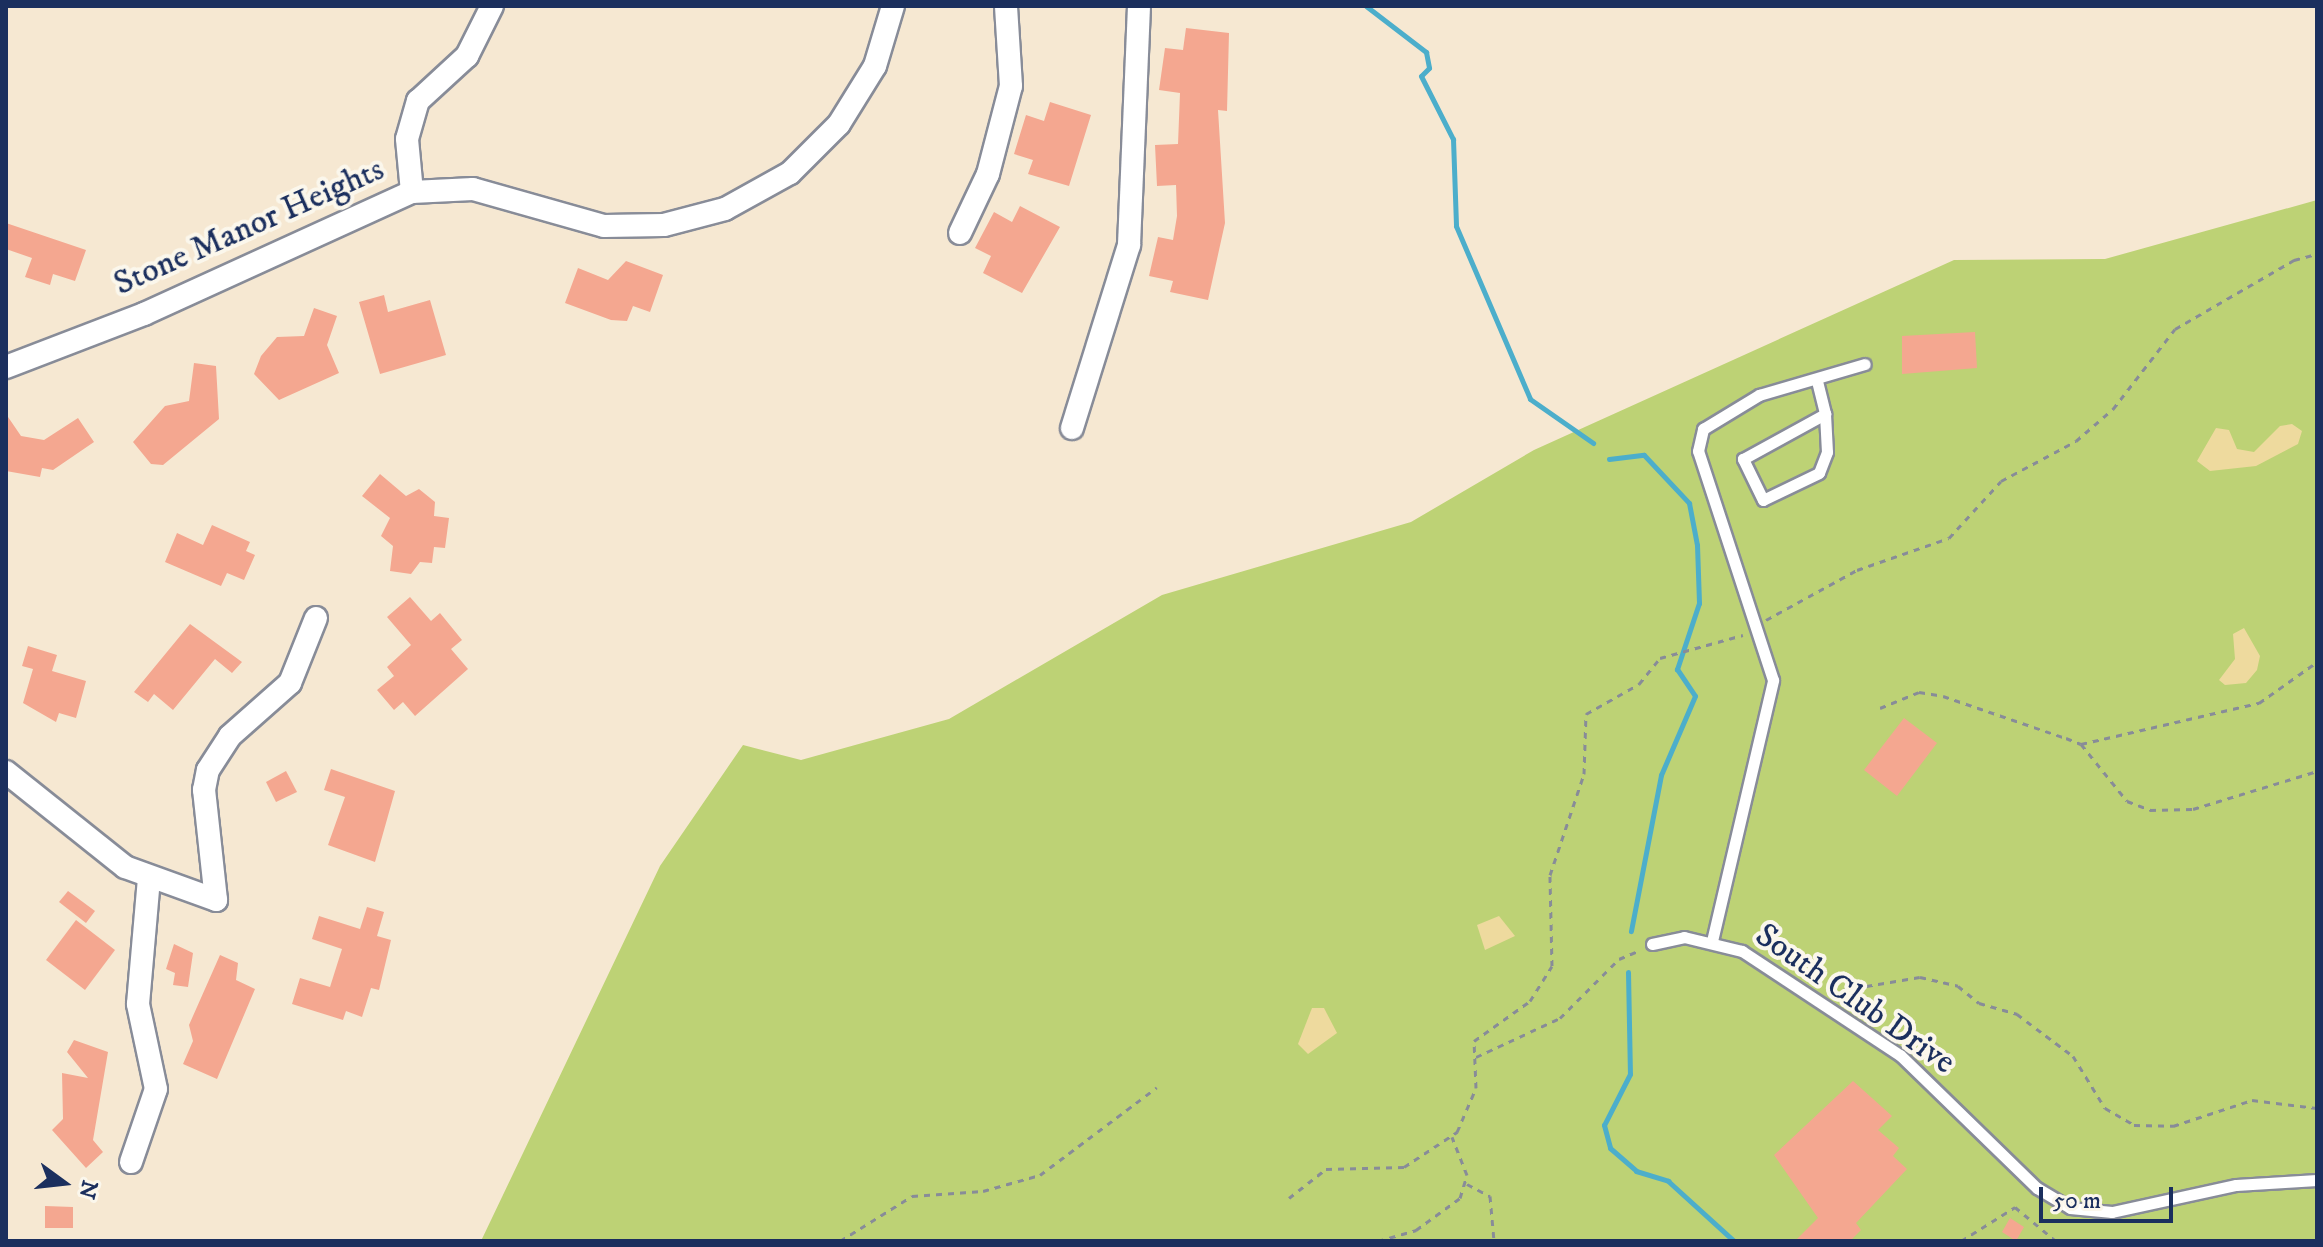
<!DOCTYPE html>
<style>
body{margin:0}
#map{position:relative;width:2323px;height:1247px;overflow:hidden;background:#f6e8d2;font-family:"IM FELL DW Pica",serif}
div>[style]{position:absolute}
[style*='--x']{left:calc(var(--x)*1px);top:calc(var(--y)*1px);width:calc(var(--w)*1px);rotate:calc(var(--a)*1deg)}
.green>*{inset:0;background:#bdd275}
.sand>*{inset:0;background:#eeda9e}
.stream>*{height:5px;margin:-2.5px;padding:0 2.5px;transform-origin:2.5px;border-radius:2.5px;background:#4caecb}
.building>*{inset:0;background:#f4a790}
.path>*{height:3px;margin-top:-1.5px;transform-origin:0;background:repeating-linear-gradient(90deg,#888c98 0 6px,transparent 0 12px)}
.roads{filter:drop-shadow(2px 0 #888c98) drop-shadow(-2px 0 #888c98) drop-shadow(0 2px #888c98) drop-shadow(0 -2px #888c98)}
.service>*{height:11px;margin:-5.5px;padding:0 5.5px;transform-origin:5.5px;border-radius:5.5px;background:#fff}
.minor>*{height:22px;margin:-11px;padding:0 11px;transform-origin:11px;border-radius:11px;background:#fff}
span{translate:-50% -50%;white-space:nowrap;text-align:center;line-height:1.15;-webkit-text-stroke:8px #fbf7ec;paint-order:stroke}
.street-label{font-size:34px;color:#1b2f5e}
.frame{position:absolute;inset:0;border:8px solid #1b2f5e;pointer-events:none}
.north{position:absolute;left:24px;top:1143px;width:80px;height:80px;-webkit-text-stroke:6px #fbf7ec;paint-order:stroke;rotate:105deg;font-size:22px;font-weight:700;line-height:32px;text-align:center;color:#1b2f5e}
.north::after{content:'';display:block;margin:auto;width:28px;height:36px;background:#1b2f5e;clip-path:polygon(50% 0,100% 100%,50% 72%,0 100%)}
.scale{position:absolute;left:2039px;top:1187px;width:134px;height:36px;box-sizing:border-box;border:4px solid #1b2f5e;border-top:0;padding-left:10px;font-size:24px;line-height:28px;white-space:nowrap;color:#1b2f5e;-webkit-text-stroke:6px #fbf7ec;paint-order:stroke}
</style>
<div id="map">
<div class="green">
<i style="clip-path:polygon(2317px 200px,2317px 1241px,481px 1241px,660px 866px,743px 745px,801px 760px,949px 719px,1162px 595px,1411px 522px,1534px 450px,1954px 260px,2105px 259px)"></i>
</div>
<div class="sand">
<i style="clip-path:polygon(2292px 424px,2302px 431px,2298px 444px,2256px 466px,2210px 471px,2197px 461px,2216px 428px,2229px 430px,2237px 449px,2254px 452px,2280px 426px)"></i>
<i style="clip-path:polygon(2244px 628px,2260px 656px,2257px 670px,2246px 683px,2225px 685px,2219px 680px,2235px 659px,2233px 634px)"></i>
<i style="clip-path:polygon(1499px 916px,1515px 936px,1485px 950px,1477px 925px)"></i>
<i style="clip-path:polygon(1312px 1008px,1324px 1008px,1337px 1033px,1308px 1054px,1298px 1044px)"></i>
</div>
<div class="stream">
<i style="--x:1366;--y:6;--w:76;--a:37.5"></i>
<i style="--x:1426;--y:52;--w:16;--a:79"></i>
<i style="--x:1429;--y:68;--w:11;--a:135"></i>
<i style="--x:1421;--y:76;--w:71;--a:63.1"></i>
<i style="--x:1453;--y:139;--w:87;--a:88"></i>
<i style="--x:1456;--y:226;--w:188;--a:66.8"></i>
<i style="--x:1530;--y:399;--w:77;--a:34.9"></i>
<i style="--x:1609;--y:459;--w:35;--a:-7"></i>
<i style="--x:1644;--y:455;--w:66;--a:46.8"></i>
<i style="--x:1689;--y:503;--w:43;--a:79.2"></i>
<i style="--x:1697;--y:545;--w:58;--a:88"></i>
<i style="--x:1699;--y:603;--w:70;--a:108.4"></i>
<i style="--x:1677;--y:669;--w:32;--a:56"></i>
<i style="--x:1695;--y:696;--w:86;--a:113.3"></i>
<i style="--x:1661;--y:775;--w:159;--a:100.9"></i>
<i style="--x:1628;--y:972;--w:102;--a:88.9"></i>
<i style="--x:1630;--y:1074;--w:57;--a:117"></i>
<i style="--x:1604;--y:1125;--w:24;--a:75"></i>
<i style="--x:1610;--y:1148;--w:35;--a:41"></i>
<i style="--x:1636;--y:1171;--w:34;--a:17"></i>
<i style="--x:1668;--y:1181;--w:89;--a:42.3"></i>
</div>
<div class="building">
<i style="clip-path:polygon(1186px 28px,1229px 33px,1227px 111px,1218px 110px,1225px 223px,1208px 300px,1170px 292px,1173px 281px,1149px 276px,1158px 237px,1173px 240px,1177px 216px,1176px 185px,1157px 186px,1155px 145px,1178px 144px,1180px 93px,1159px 90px,1165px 48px,1183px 50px)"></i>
<i style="clip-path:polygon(1050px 102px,1091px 115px,1069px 186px,1028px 174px,1033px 160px,1014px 154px,1026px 115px,1044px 121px)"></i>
<i style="clip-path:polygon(1020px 206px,1060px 227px,1022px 293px,983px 273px,991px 256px,975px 248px,994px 212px,1012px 222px)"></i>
<i style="clip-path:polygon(6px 223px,86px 250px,75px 281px,53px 274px,50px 285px,25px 277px,32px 258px,6px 249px)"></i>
<i style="clip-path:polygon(626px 261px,663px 275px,650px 312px,633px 306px,627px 321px,611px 320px,565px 303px,578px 268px,608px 280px)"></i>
<i style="clip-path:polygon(384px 295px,388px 312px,430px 300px,446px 355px,380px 374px,359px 302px)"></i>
<i style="clip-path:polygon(314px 308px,337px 316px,327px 345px,339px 373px,279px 400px,254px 374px,261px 356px,277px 337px,304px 336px)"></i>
<i style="clip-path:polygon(1975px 332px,1977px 368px,1902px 374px,1902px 336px)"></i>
<i style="clip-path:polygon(194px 363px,216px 366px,219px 419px,163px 465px,151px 464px,133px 442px,165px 406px,189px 401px)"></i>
<i style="clip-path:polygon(6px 414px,21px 436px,44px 440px,78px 418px,94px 442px,53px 470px,42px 468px,40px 477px,6px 471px)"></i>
<i style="clip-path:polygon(380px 474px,406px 496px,419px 489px,435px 502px,434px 516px,449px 518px,445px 548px,434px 547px,432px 563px,420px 562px,411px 574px,390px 571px,393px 546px,381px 536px,390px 518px,362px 496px)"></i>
<i style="clip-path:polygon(212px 525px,250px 542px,246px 551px,255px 555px,244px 580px,227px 573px,221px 586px,165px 562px,177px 533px,203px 545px)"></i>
<i style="clip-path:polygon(410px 597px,431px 621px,440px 613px,462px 640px,451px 649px,468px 669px,415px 716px,403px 702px,394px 710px,377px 690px,394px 676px,387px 667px,411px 645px,387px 617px)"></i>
<i style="clip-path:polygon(190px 624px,242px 662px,232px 673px,215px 659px,173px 710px,154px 694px,148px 702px,134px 692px)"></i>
<i style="clip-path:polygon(28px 646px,57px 655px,52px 671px,86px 681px,76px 718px,59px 713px,56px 722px,23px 703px,33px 669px,22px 666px)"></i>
<i style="clip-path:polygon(1904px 718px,1937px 743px,1897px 796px,1864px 770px)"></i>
<i style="clip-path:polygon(331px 769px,395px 791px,375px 862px,328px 845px,345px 797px,324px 790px)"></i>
<i style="clip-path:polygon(286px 771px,297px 792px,276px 802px,266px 782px)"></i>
<i style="clip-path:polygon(68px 891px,95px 911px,86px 923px,59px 902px)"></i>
<i style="clip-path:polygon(367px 907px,384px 912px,377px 936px,391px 940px,379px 990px,371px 988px,362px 1017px,346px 1011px,343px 1020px,292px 1004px,300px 978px,330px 987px,342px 949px,312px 939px,319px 916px,360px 929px)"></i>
<i style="clip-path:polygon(76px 920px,115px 950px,85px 990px,46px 960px)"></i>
<i style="clip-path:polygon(174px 944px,193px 953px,188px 987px,173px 985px,175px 973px,166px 969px)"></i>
<i style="clip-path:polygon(220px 955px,238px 963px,236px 980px,255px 989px,217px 1079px,183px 1064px,193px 1041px,189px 1025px)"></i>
<i style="clip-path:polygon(74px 1040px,108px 1052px,93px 1140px,103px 1152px,86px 1168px,52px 1130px,63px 1119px,62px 1073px,88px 1078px,67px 1052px)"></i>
<i style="clip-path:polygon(1853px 1081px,1892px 1116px,1878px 1130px,1899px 1148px,1893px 1156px,1907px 1169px,1856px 1223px,1861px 1230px,1850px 1241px,1795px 1241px,1818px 1218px,1774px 1155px)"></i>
<i style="clip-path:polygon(45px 1206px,73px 1207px,73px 1228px,45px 1228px)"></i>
<i style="clip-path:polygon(2010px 1218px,2024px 1227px,2016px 1241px,2002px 1232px)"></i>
</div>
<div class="path">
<i style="--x:1766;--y:620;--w:104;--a:-28.8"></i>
<i style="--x:1857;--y:570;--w:97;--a:-19.2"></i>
<i style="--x:1949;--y:538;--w:77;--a:-47.6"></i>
<i style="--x:2001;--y:481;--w:85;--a:-28.1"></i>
<i style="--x:2076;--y:441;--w:49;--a:-40.9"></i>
<i style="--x:2113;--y:409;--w:101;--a:-52.2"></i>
<i style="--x:2175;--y:329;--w:138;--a:-30.1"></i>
<i style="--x:2294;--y:260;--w:24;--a:-15"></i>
<i style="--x:1880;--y:708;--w:42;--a:-22.3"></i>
<i style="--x:1919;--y:692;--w:24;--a:9"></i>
<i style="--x:1943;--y:696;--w:130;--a:18.9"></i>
<i style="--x:2066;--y:738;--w:16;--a:22"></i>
<i style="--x:2081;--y:744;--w:73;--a:51.1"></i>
<i style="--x:2127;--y:801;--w:25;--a:21"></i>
<i style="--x:2150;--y:810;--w:43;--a:-1.3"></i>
<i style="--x:2193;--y:809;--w:130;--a:-17"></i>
<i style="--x:2081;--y:744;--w:183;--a:-13"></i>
<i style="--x:2259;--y:703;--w:71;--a:-35.3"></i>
<i style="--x:1831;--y:992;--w:90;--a:-9.6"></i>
<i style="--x:1920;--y:977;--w:39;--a:13"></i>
<i style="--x:1958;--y:986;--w:27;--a:39"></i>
<i style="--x:1979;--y:1003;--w:40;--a:16"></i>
<i style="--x:2017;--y:1014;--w:70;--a:36.9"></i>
<i style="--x:2073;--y:1056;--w:61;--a:58.4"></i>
<i style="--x:2105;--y:1108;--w:34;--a:30"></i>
<i style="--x:2134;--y:1125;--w:39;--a:1"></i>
<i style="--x:2173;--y:1126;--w:83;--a:-18.2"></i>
<i style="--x:2252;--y:1100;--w:65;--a:7"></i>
<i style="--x:1476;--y:1057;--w:93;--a:-24.9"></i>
<i style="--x:1560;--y:1018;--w:83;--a:-45"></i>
<i style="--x:1619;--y:959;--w:23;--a:-23"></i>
<i style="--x:1467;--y:1184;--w:26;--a:28"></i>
<i style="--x:1490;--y:1196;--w:45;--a:84.9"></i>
<i style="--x:1289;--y:1198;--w:47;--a:-38.1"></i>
<i style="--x:1326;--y:1169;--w:78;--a:-1.5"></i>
<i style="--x:1404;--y:1167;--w:64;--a:-33.4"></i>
<i style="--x:1457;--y:1132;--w:48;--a:-66.6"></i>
<i style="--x:1476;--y:1088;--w:47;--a:-92.4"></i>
<i style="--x:1474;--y:1041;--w:69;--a:-35.5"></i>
<i style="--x:1530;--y:1001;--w:41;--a:-57.8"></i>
<i style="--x:1552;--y:966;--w:91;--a:-91.3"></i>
<i style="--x:1550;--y:875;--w:107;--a:-71.4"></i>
<i style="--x:1584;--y:774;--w:60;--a:-88.1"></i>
<i style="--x:1586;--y:714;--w:61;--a:-29.5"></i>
<i style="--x:1639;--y:684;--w:33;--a:-51"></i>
<i style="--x:1660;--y:658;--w:86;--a:-15.5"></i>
<i style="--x:840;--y:1241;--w:85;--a:-32"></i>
<i style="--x:912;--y:1196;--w:71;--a:-4"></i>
<i style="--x:983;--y:1191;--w:59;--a:-15.7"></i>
<i style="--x:1040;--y:1175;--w:146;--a:-36.9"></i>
<i style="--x:1378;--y:1241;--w:40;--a:-16"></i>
<i style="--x:1416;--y:1230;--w:54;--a:-36"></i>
<i style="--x:1460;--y:1198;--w:24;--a:-73"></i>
<i style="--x:1467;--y:1175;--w:41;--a:-111.5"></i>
<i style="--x:1961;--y:1241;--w:64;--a:-32.2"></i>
<i style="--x:2015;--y:1207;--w:53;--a:39.7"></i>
</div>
<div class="roads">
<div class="service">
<i style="--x:1817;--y:381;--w:34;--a:76"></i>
<i style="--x:1825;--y:414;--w:38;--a:87"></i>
<i style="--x:1827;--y:452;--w:22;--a:111"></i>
<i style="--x:1819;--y:473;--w:62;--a:154.3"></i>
<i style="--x:1763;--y:500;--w:46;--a:-116"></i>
<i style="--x:1743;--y:459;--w:94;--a:-28.8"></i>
<i style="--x:1712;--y:941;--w:268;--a:-76.8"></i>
<i style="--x:1773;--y:680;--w:241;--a:-108.1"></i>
<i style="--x:1698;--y:451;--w:23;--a:-77"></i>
<i style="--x:1703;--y:429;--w:66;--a:-31.3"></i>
<i style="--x:1759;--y:395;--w:110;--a:-16.3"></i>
<i style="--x:1652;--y:944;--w:33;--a:-12"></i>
<i style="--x:1684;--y:937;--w:60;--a:13.6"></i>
<i style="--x:1742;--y:951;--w:189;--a:33.4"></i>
<i style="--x:1900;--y:1055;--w:191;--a:44.2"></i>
<i style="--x:2037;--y:1188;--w:39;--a:31"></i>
<i style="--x:2070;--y:1208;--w:42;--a:5.4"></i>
<i style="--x:2112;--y:1212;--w:127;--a:-12.3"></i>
<i style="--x:2236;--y:1185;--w:81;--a:-3.5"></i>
</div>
<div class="minor">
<i style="--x:412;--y:192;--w:53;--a:-95.4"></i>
<i style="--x:407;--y:139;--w:40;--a:-74"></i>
<i style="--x:418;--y:101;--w:67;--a:-42.6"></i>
<i style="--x:467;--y:56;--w:56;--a:-63.4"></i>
<i style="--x:960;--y:233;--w:65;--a:-64.6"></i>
<i style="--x:988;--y:174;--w:91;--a:-75.4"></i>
<i style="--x:1011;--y:86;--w:80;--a:-93.6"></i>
<i style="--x:6;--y:367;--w:148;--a:-21"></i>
<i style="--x:144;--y:314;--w:294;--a:-24.5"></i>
<i style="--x:412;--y:192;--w:61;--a:-2.8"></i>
<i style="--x:473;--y:189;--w:136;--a:15.8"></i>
<i style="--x:604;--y:226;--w:60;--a:-1"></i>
<i style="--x:664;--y:225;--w:63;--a:-14.7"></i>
<i style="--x:725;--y:209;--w:74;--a:-29"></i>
<i style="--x:790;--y:173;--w:69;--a:-45"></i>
<i style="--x:839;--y:124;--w:68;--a:-58.2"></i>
<i style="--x:875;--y:66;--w:63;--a:-73.3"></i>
<i style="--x:1072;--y:428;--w:192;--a:-72.7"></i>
<i style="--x:1129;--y:245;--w:239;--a:-87.6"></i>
<i style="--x:6;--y:772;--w:152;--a:38.6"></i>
<i style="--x:125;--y:867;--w:97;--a:19.9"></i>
<i style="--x:216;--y:900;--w:111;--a:-96.2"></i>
<i style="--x:204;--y:790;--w:20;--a:-79"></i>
<i style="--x:208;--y:770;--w:40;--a:-57.1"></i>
<i style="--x:230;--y:736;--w:80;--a:-41.5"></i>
<i style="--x:290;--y:683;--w:70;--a:-68.2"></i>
<i style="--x:131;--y:1162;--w:77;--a:-71.1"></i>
<i style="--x:156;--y:1089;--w:87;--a:-102"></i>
<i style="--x:138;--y:1004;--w:126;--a:-85"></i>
</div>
</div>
<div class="street-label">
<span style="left:249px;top:227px;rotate:-24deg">Stone Manor Heights</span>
<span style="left:1855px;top:999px;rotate:35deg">South Club Drive</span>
</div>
<div class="frame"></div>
<div class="north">N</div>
<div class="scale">50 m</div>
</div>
